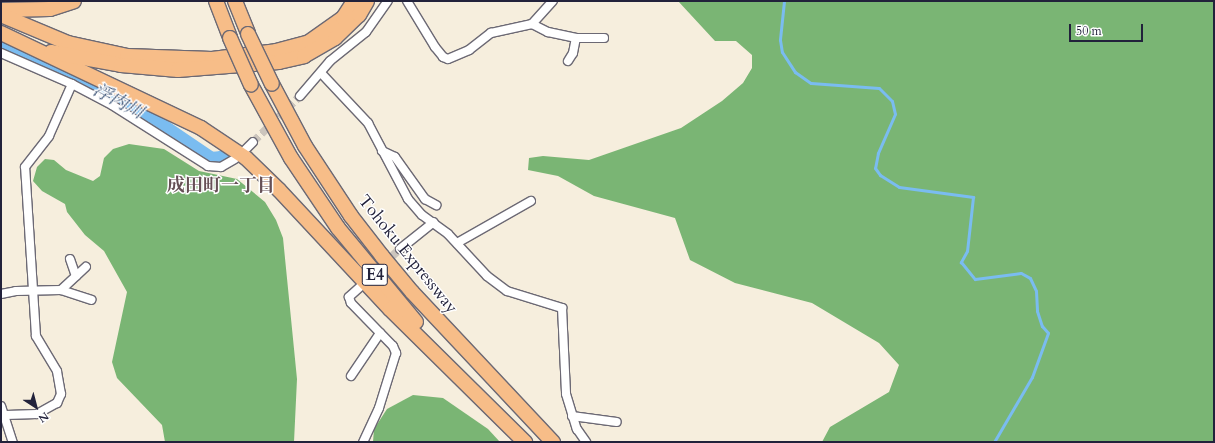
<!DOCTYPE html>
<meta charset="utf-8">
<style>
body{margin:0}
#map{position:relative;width:1215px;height:443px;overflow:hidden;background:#f6eedd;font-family:Cardo,"Noto Serif JP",serif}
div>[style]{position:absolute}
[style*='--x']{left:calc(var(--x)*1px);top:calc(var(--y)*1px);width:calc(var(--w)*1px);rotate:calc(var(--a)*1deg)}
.forest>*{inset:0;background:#7ab574}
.stream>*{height:3px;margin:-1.5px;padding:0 1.5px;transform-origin:1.5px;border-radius:1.5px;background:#7abcf0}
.river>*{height:18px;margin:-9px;padding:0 9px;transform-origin:9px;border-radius:9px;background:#7abcf0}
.minor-tunnel>*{height:8px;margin-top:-4px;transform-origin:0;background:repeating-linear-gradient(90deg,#ccc5bd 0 8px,transparent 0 12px)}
.roads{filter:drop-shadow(1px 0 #6c6974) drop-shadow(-1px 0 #6c6974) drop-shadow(0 1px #6c6974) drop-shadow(0 -1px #6c6974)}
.minor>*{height:8px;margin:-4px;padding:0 4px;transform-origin:4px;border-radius:4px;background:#fff}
.motorway>*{height:14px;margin:-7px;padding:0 7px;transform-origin:7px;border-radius:7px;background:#f7bd88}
.bridges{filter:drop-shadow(1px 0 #6c6974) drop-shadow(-1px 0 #6c6974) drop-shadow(0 1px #6c6974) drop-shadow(0 -1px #6c6974)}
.motorway-bridge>*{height:14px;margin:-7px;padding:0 7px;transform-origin:7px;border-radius:7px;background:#f7bd88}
span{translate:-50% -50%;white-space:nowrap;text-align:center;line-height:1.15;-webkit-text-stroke:3px #fff;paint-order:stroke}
.shield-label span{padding:1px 3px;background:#fff;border:1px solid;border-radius:3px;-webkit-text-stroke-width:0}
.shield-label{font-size:16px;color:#22223b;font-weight:700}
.street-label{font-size:17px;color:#22223b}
.water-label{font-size:18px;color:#41587a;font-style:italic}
.neighbourhood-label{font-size:18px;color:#665056;font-weight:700}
.frame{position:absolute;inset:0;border:2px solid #22223b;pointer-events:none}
.north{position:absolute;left:16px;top:387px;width:40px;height:40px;-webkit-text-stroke:3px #fff;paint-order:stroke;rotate:144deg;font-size:11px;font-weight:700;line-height:16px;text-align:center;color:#22223b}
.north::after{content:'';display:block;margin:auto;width:14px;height:18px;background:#22223b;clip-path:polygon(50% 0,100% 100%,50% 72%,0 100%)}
.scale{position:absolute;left:1069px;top:24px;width:74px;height:18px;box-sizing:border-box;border:2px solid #22223b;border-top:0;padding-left:5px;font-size:12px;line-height:14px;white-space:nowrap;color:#22223b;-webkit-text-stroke:3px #fff;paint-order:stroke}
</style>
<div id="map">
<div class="forest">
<i style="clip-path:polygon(678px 1px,1214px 1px,1214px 442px,822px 442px,830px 427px,889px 392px,899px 365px,879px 343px,812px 303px,735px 283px,690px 260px,675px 218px,594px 196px,558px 176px,528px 170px,529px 158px,543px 156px,589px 160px,681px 128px,722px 101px,743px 83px,752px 68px,752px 55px,736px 41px,715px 41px)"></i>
<i style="clip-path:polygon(129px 144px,164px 149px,199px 171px,237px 179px,265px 202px,276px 220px,283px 238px,297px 379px,294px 442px,165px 442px,162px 425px,117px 378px,112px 362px,127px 292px,104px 251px,85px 235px,67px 212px,65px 204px,42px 191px,33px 181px,37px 167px,45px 159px,54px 160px,66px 170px,93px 181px,100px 176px,104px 158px,113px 149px)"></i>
<i style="clip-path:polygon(413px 395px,443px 398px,488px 429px,500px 442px,373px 442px,374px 429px,387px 409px)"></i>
</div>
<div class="stream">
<i style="--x:784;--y:1;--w:39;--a:96"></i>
<i style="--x:780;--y:40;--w:12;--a:81"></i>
<i style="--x:782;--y:52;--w:24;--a:57"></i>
<i style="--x:795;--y:72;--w:19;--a:35"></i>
<i style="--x:811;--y:83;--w:68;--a:4.2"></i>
<i style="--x:879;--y:88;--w:18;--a:45"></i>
<i style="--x:892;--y:101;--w:13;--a:77"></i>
<i style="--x:895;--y:114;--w:43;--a:113.6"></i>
<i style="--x:878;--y:153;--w:15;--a:101"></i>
<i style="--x:875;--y:168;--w:9;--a:54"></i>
<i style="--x:880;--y:175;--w:22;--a:32"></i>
<i style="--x:899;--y:187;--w:75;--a:7.7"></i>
<i style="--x:973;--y:197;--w:54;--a:96.3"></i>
<i style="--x:967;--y:251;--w:13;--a:119"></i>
<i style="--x:961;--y:262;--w:22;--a:51"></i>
<i style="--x:975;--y:279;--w:46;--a:-7.4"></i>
<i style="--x:1021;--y:273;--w:10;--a:29"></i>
<i style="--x:1030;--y:278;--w:14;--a:65"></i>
<i style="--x:1036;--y:291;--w:20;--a:87"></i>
<i style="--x:1037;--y:311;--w:16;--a:72"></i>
<i style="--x:1042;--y:326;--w:9;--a:49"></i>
<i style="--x:1048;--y:333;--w:47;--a:110"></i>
<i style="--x:1032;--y:377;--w:75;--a:120.3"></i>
</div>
<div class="river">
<i style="--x:1;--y:47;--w:111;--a:23.8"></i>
<i style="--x:103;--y:92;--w:46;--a:29.9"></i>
<i style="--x:143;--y:115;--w:82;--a:34.1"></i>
<i style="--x:211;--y:161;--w:11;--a:-5"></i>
<i style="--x:222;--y:160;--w:7;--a:-34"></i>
</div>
<div class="minor-tunnel">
<i style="--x:253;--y:142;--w:66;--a:-44.4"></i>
<i style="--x:373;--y:274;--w:37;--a:-43"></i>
</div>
<div class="roads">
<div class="minor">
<i style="--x:407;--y:1;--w:54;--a:58.7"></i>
<i style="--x:435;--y:47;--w:13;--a:51"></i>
<i style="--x:443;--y:57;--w:5;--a:22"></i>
<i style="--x:448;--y:59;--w:23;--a:-23"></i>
<i style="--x:469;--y:50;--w:28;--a:-38"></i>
<i style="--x:491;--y:33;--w:42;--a:-12.4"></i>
<i style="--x:532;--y:24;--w:18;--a:27"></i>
<i style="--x:548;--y:32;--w:29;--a:12"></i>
<i style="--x:576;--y:38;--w:28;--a:0"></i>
<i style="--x:532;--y:24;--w:31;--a:-48"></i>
<i style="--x:1;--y:53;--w:77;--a:23.6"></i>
<i style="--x:72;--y:84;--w:45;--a:27.7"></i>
<i style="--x:112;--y:105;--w:114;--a:32.4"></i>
<i style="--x:208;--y:166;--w:13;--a:4"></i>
<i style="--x:221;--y:167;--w:16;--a:-30"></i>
<i style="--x:568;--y:61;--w:9;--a:-58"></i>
<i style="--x:573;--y:53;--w:15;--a:-79"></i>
<i style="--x:321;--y:73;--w:69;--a:46.8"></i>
<i style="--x:368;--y:123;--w:86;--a:62.2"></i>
<i style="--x:408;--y:199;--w:21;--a:49"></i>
<i style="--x:422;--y:215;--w:32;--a:36"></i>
<i style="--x:448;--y:234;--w:57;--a:47.1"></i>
<i style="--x:487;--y:276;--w:25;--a:37"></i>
<i style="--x:507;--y:291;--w:58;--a:17.2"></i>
<i style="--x:562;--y:308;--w:86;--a:87.3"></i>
<i style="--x:566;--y:394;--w:37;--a:73"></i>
<i style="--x:577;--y:429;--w:16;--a:55"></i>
<i style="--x:300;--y:96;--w:46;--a:-49.4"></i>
<i style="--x:330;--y:61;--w:46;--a:-38.9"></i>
<i style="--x:366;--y:32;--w:38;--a:-55"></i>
<i style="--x:245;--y:150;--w:11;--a:-45"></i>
<i style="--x:382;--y:151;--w:14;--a:25"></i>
<i style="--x:395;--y:157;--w:52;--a:54.5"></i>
<i style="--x:425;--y:199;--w:13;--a:29"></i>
<i style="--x:457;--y:243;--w:85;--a:-29.6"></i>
<i style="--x:400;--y:249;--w:43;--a:-38.5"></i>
<i style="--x:70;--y:259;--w:18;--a:71"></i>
<i style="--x:360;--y:287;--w:15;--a:138"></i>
<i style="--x:349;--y:297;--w:6;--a:72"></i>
<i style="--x:351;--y:303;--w:60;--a:45.7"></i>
<i style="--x:393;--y:346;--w:8;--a:67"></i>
<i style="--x:396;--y:353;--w:58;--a:107.2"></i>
<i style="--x:379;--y:408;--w:38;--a:115"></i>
<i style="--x:61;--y:290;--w:34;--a:-43"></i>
<i style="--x:1;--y:294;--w:15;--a:-11"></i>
<i style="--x:16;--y:291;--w:45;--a:-1.3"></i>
<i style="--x:61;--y:290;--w:32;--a:18"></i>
<i style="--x:351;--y:376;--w:52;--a:-56"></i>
<i style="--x:1;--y:406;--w:38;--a:72"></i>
<i style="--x:6;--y:415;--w:31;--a:-2"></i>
<i style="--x:37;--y:414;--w:23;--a:-29"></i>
<i style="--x:57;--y:403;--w:10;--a:-66"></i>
<i style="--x:61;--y:394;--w:23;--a:-100"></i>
<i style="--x:57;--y:371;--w:41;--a:-121"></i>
<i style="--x:36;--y:336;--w:169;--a:-93.7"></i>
<i style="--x:25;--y:167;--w:39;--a:-52"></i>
<i style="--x:49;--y:136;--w:57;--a:-66.1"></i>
<i style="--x:572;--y:416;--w:45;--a:7.6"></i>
</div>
<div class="motorway">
<i style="--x:216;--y:1;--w:40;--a:69"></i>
<i style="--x:235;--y:1;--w:35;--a:68"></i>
<i style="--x:1;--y:10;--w:49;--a:-1.2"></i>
<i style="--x:50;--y:9;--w:25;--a:-18"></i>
<i style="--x:1;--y:15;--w:73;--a:22.7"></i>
<i style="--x:68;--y:43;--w:60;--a:12.4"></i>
<i style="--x:127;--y:56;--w:85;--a:2"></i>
<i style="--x:212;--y:59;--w:64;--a:-7.1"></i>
<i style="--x:276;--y:51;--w:34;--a:-15"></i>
<i style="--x:309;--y:42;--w:42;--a:-35.2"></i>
<i style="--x:343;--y:18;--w:20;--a:-57"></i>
<i style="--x:1;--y:33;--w:221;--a:25.4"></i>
<i style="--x:201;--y:128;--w:54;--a:33.7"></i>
<i style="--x:246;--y:158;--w:46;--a:44.1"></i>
<i style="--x:279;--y:190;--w:163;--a:47"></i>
<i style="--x:390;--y:309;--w:190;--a:44.6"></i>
<i style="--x:51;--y:52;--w:71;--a:10.5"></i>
<i style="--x:121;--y:65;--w:57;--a:5"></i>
<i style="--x:178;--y:70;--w:101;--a:-4.5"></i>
<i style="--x:279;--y:62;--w:26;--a:-13"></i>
<i style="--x:304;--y:56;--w:36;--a:-30"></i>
<i style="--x:335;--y:38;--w:33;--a:-44"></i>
<i style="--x:359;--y:15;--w:16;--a:-60"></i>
<i style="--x:272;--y:84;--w:70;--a:62"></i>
<i style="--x:305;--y:146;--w:84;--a:56.7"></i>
<i style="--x:351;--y:216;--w:51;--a:52.2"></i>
<i style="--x:382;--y:256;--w:47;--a:50.2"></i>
<i style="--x:412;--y:292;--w:206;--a:46.8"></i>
<i style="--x:251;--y:85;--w:83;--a:61.3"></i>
<i style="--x:291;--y:158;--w:84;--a:56.1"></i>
<i style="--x:338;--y:228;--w:122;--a:50.3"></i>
</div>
</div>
<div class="bridges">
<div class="motorway-bridge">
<i style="--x:248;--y:34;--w:55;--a:64.4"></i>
<i style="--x:230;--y:38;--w:51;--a:65.9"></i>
</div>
</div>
<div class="shield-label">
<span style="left:375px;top:275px">E4</span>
</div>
<div class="street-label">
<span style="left:408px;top:254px;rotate:51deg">Tohoku Expressway</span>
</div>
<div class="water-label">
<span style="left:118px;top:102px;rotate:28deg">浮内川</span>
</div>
<div class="neighbourhood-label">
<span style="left:221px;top:186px">成田町一丁目</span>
</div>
<div class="frame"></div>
<div class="north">N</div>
<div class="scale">50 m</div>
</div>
